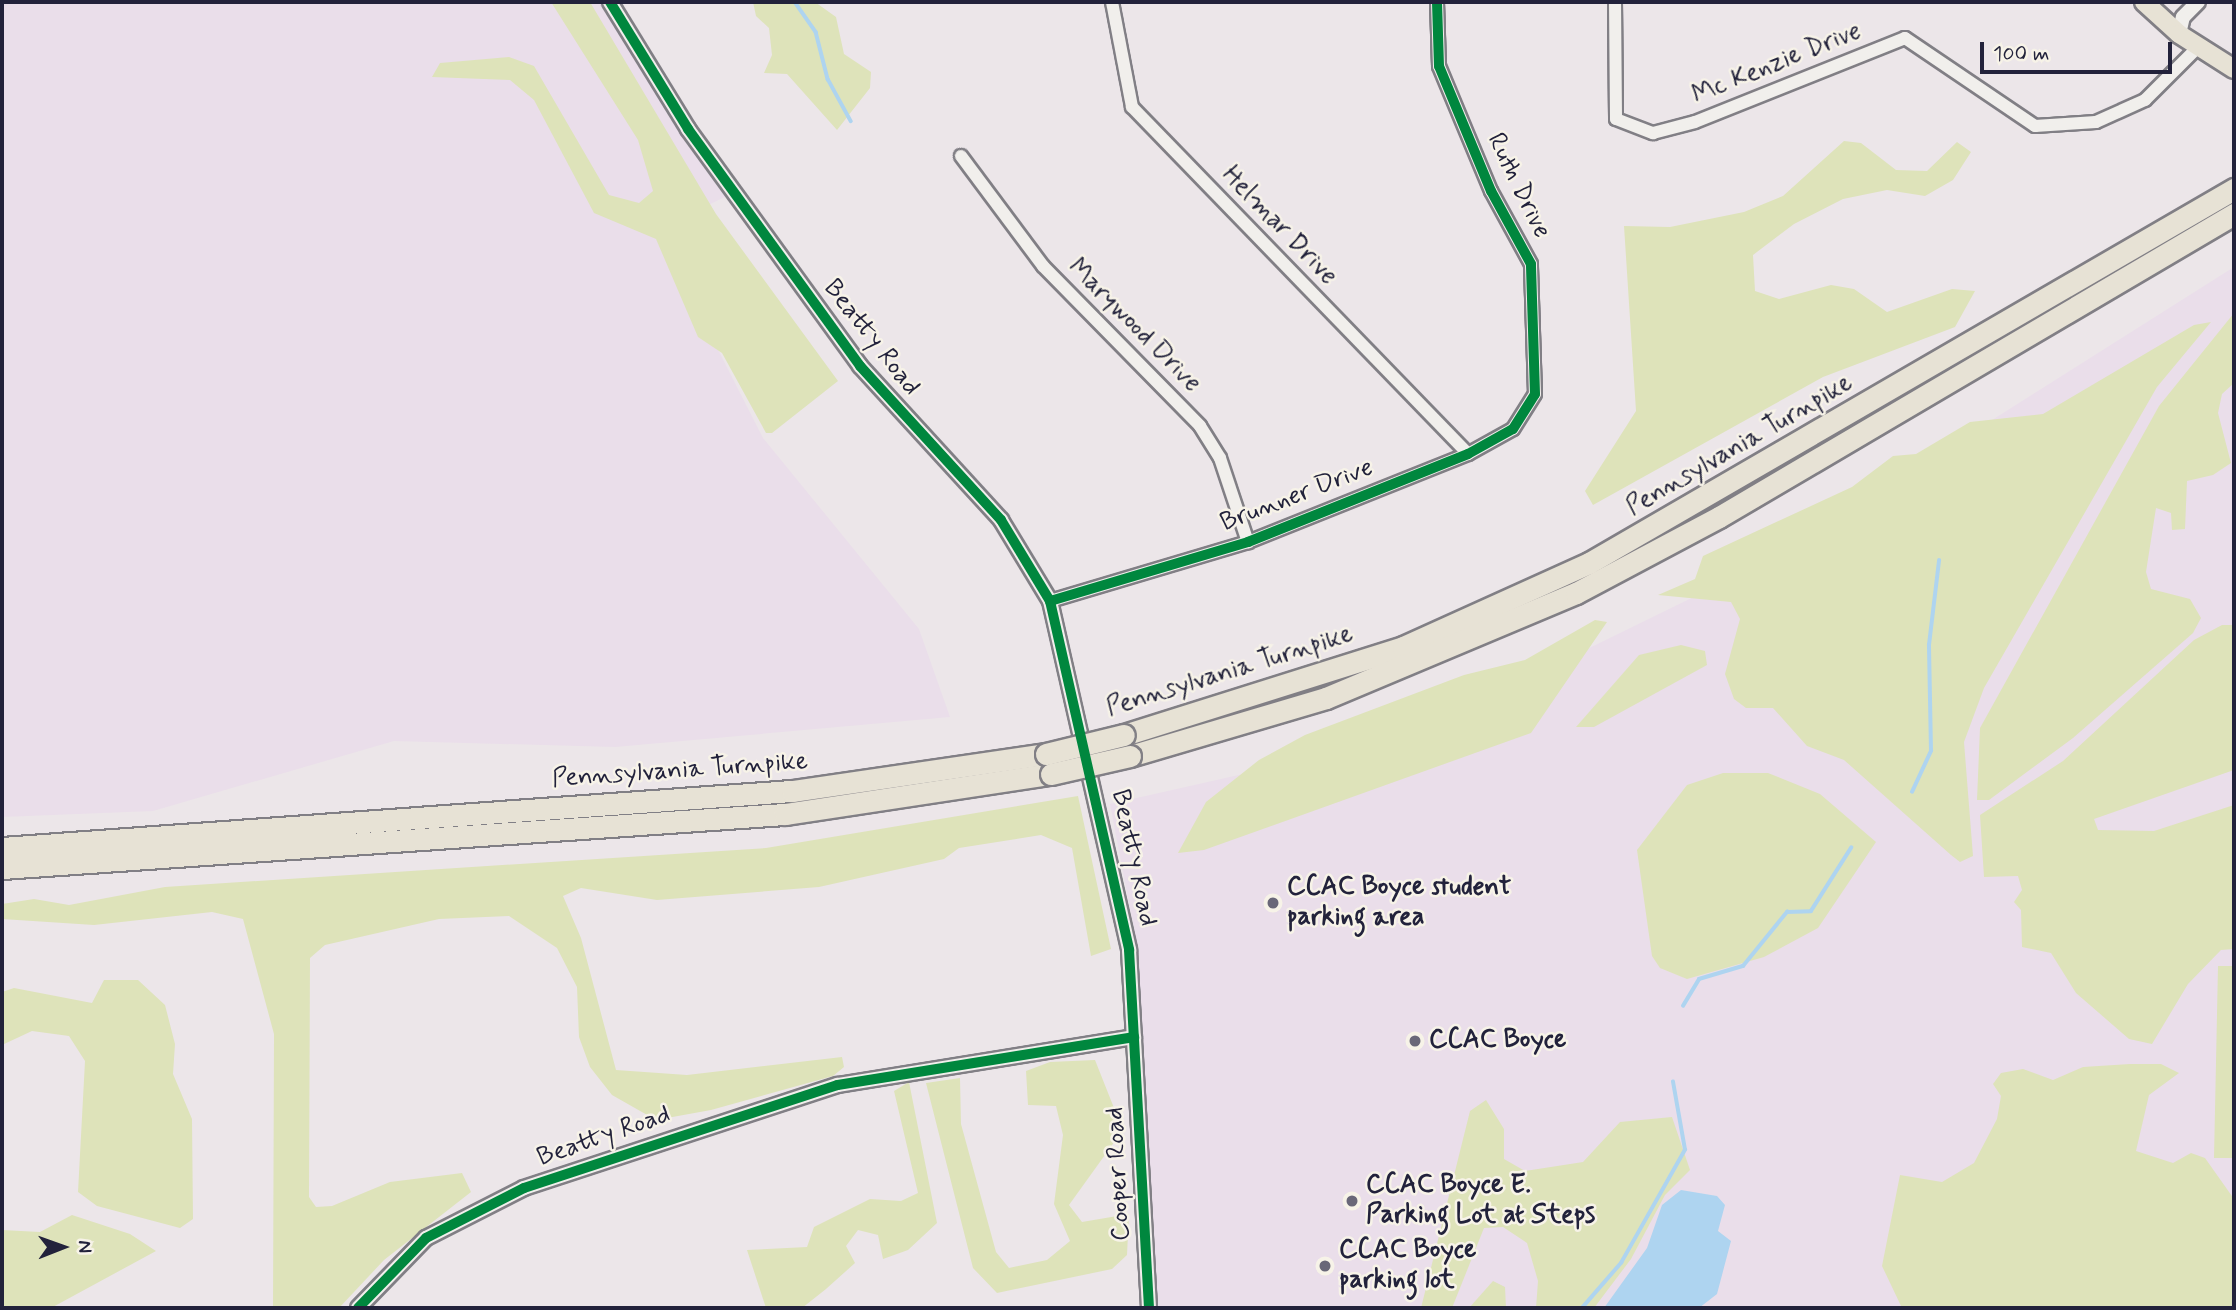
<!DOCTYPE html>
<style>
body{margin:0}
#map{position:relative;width:2236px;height:1310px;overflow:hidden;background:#ece6e9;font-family:Mynerve,sans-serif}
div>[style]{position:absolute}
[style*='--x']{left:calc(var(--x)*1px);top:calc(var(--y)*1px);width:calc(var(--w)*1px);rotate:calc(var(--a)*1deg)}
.built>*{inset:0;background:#eadeea}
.green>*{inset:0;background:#dee3ba}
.water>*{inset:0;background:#aed4f0}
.stream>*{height:3.5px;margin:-1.75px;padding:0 1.75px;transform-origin:1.75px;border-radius:1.75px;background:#aed4f0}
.roads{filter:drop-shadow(2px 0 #817f85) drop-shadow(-2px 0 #817f85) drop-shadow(0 2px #817f85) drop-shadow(0 -2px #817f85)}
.minor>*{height:12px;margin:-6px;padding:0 6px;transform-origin:6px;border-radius:6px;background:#f1efec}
.tertiary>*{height:14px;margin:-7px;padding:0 7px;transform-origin:7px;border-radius:7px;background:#f1efec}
.primary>*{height:18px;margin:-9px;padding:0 9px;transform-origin:9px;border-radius:9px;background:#e7e2d5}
.motorway>*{height:21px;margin:-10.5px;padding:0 10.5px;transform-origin:10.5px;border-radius:10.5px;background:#e7e2d5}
.bridges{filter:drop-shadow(2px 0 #817f85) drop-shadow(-2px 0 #817f85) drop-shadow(0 2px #817f85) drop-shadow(0 -2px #817f85)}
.motorway-bridge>*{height:21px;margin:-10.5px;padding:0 10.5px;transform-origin:10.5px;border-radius:10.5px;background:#e7e2d5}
.cycleway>*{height:10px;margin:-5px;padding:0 5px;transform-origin:5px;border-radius:5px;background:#00873e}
.dots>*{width:19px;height:19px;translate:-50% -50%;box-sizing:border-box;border:4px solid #f7f3e8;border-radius:50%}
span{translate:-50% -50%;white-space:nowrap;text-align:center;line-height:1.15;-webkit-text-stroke:5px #f7f3e8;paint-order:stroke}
.street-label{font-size:26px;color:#22223b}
.poi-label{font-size:26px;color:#22223b;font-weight:700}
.left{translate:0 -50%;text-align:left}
.frame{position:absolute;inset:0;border:4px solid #22223b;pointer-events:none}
.north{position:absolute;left:28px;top:1212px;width:70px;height:70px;-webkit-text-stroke:5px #f7f3e8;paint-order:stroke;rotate:89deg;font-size:19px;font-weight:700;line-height:28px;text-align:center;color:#22223b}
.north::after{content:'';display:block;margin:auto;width:24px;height:32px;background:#22223b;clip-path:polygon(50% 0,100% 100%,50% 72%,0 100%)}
.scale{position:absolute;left:1980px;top:42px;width:192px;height:32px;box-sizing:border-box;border:4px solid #22223b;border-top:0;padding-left:9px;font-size:21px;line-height:24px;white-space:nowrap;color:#22223b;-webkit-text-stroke:5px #f7f3e8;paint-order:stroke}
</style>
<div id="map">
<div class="built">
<i style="clip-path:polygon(2px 2px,610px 2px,733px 193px,657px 230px,763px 438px,919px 629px,950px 717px,615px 747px,394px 741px,153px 811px,2px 817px)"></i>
<i style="clip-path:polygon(2234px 267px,2234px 1308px,1156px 1308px,1138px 950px,1110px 804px,1318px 757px,1518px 683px,1714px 587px,1883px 489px)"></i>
</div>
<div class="green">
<i style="clip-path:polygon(551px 2px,590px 2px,716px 214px,838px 381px,772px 433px,766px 433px,722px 353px,698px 337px,656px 239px,594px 213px,534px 100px,510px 80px,432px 77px,440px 63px,509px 57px,534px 66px,609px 195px,639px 203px,653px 191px,638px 140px)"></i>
<i style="clip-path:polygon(753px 2px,815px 2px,836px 17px,844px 54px,871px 72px,870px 88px,837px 130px,787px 74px,764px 73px,772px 55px,769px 28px,756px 16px)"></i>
<i style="clip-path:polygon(1844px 141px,1861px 143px,1896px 170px,1927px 171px,1957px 142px,1971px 152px,1953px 180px,1925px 196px,1887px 190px,1843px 199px,1794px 224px,1753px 255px,1755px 291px,1779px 299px,1831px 285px,1854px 289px,1887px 312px,1952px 289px,1975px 291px,1955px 327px,1823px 377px,1593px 505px,1585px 491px,1636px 411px,1624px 226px,1670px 227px,1744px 212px,1783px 196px)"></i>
<i style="clip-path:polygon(2234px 313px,2234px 383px,2222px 394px,2218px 413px,2231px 463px,2213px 475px,2187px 481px,2185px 529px,2172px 530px,2171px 513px,2156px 508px,2146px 572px,2151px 589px,2190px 599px,2201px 618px,2193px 633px,2073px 738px,1989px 800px,1977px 800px,1980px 728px,2159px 406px)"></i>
<i style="clip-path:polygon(2211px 322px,2157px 387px,1984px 688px,1964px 742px,1973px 856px,1960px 862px,1951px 855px,1844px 760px,1807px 746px,1773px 708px,1746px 708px,1734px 699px,1725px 674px,1740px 619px,1731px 602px,1658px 595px,1695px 579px,1703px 556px,1852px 487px,1893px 456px,1916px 454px,1970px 422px,2043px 414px,2194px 325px)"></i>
<i style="clip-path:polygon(1595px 620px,1607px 622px,1531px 733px,1204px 850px,1178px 853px,1206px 802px,1259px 760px,1305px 735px,1464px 675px,1525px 660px)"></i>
<i style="clip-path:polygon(2222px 625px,2234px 625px,2234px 770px,2094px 819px,2098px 830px,2154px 831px,2234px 805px,2234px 949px,2221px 950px,2188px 984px,2152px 1044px,2129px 1039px,2076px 993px,2051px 953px,2022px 947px,2021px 910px,2014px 902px,2022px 890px,2018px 876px,1984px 877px,1980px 815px,2063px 761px,2194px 640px)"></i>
<i style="clip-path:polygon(1681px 645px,1705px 651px,1707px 665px,1594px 727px,1576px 727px,1639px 655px)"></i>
<i style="clip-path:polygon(1723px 773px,1768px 773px,1820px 794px,1876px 842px,1818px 928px,1764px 957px,1687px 979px,1660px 968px,1652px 956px,1637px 850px,1687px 785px)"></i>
<i style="clip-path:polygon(1078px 796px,1111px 949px,1091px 956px,1072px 848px,1041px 835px,959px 848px,944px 859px,819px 887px,657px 900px,581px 888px,563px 896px,581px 938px,616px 1070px,687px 1075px,842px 1057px,844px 1067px,833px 1076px,711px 1110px,656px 1120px,612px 1095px,590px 1067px,579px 1037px,577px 987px,557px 948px,509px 916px,439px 919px,325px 945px,310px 958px,309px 1197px,316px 1207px,332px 1206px,390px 1182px,462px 1173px,471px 1192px,384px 1260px,339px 1308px,273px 1308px,274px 1034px,243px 919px,212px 912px,94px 925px,2px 919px,2px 904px,34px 899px,69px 905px,165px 887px,766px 848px)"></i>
<i style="clip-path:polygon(2218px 966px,2234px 966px,2234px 1158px,2214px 1158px)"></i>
<i style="clip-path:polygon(104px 980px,138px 980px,165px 1005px,175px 1044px,173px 1074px,192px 1119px,193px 1219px,180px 1228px,97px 1206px,78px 1192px,85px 1061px,69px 1036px,32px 1031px,2px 1045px,2px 992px,14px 988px,92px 1003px)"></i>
<i style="clip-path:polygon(1095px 1060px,1116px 1113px,1115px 1141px,1069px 1205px,1082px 1222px,1129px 1214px,1127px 1255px,1112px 1269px,997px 1293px,973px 1268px,926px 1083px,960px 1078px,961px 1124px,996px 1252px,1009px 1268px,1047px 1260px,1070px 1241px,1054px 1204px,1063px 1135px,1056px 1106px,1028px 1105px,1026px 1071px,1050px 1062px)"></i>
<i style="clip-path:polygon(2130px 1064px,2161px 1064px,2179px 1073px,2149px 1095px,2136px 1151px,2173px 1163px,2191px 1153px,2205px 1158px,2234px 1199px,2234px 1308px,1902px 1308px,1882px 1266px,1900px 1175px,1942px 1182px,1974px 1163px,1997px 1119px,2001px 1096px,1993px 1084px,2001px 1073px,2023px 1069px,2053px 1080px,2083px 1067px)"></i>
<i style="clip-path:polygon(909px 1082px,937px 1223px,908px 1250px,883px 1259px,878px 1235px,858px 1230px,846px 1246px,855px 1263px,826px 1289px,802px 1308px,766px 1308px,747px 1250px,807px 1247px,814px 1227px,870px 1199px,901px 1201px,918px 1193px,894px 1091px)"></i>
<i style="clip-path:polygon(1486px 1100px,1504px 1129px,1504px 1159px,1525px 1171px,1583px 1162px,1620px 1122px,1672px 1117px,1690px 1170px,1665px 1195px,1631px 1259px,1594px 1308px,1536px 1308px,1538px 1281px,1527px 1243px,1503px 1227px,1484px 1228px,1452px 1308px,1421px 1308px,1470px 1111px)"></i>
<i style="clip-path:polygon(72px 1215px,130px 1234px,156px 1251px,51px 1308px,2px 1308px,2px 1230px,40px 1232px)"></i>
<i style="clip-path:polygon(1493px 1281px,1505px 1287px,1506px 1308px,1469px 1308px)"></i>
</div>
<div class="water">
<i style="clip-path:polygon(1681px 1190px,1717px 1196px,1725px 1205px,1718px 1231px,1731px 1241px,1717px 1294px,1699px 1308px,1604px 1308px,1647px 1248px,1662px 1205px)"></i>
</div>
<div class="stream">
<i style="--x:795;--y:2;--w:37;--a:55"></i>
<i style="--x:816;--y:32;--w:49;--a:75.7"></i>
<i style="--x:828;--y:79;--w:48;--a:61.3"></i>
<i style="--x:1912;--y:792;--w:45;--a:-65.1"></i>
<i style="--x:1931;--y:751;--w:106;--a:-91.1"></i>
<i style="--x:1929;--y:645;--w:85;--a:-83.2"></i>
<i style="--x:1683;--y:1006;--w:31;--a:-59"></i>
<i style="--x:1699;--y:979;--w:46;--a:-16.5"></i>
<i style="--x:1743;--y:966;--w:70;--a:-50.8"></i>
<i style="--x:1787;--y:912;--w:24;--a:-2"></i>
<i style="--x:1811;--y:911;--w:75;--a:-57.6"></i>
<i style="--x:1582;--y:1308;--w:60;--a:-49.1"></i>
<i style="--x:1621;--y:1263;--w:130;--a:-60.5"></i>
<i style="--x:1685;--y:1150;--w:69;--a:-100"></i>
</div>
<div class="roads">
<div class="minor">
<i style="--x:1112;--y:2;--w:107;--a:79.2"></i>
<i style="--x:1132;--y:107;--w:483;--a:45.9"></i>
<i style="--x:1615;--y:2;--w:117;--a:89.5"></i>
<i style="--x:1616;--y:119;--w:40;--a:21"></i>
<i style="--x:1653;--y:133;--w:43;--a:-14.7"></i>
<i style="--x:1695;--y:122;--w:226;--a:-21.8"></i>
<i style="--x:1905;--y:38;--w:157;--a:34.1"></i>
<i style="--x:2035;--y:126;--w:61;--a:-3.8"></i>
<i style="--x:2096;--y:122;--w:54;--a:-24.2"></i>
<i style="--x:2145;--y:100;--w:74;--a:-45"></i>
<i style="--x:961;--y:156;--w:137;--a:53.3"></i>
<i style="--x:1043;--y:266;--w:224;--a:45.5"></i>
<i style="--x:1200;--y:426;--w:38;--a:58"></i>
<i style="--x:1220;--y:458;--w:89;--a:71.6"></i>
<i style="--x:1050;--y:601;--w:207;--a:-16.6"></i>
<i style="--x:1248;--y:542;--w:237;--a:-21.8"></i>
<i style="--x:1468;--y:454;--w:51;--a:-29.1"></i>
<i style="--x:1513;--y:429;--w:41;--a:-57.8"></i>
<i style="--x:1535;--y:394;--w:130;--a:-91.8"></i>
<i style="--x:1531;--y:264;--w:83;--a:-118.7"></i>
<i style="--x:1491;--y:191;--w:135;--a:-112.6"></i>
<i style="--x:1439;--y:66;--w:64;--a:-91.8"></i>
</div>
<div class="tertiary">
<i style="--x:610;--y:2;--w:149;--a:58.4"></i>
<i style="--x:688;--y:129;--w:293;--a:54"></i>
<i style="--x:860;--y:366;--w:209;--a:47.5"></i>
<i style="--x:1001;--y:520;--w:95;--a:58.8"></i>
<i style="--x:1050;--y:601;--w:358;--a:77.2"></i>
<i style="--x:1129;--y:950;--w:359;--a:86.8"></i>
<i style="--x:2179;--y:34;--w:17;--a:-77"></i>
<i style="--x:2183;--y:17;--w:21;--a:-45"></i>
<i style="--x:358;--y:1308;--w:98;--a:-45.8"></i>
<i style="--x:426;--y:1238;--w:110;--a:-27"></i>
<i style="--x:524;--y:1188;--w:330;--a:-18.2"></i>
<i style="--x:838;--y:1085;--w:300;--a:-9.2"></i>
</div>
<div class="primary">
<i style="--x:2144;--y:2;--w:47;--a:42.4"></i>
<i style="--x:2179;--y:34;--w:65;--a:32.5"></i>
</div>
<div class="motorway">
<i style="--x:1124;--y:735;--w:293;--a:-17.5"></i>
<i style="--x:1403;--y:647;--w:204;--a:-24.3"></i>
<i style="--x:1589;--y:563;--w:746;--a:-30.11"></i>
<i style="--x:1130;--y:756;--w:204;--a:-16.5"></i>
<i style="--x:1326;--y:698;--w:271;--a:-22.8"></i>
<i style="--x:1576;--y:593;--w:162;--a:-28"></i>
<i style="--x:1719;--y:517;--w:598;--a:-30.47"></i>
<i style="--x:2;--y:848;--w:792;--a:-4.13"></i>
<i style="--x:792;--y:791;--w:257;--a:-8.3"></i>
<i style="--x:2;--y:868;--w:785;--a:-3.95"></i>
<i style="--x:785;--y:814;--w:269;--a:-8.6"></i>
</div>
</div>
<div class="bridges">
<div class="motorway-bridge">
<i style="--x:1046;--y:754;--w:80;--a:-13.7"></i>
<i style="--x:1051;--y:774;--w:81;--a:-12.8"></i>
</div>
</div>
<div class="cycleway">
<i style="--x:610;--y:2;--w:149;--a:58.4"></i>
<i style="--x:688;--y:129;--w:293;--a:54"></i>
<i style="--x:860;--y:366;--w:209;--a:47.5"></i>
<i style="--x:1001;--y:520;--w:95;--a:58.8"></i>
<i style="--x:1050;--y:601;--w:358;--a:77.2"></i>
<i style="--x:1129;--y:950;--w:359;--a:86.8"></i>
<i style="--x:1050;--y:601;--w:207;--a:-16.6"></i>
<i style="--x:1248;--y:542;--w:237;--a:-21.8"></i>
<i style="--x:1468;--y:454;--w:51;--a:-29.1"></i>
<i style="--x:1513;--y:429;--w:41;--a:-57.8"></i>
<i style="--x:1535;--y:394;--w:130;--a:-91.8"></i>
<i style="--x:1531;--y:264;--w:83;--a:-118.7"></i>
<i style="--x:1491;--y:191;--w:135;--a:-112.6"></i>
<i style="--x:1439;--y:66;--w:64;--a:-91.8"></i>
<i style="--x:358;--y:1308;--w:98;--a:-45.8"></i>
<i style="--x:426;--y:1238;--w:110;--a:-27"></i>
<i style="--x:524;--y:1188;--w:330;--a:-18.2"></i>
<i style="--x:838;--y:1085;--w:300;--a:-9.2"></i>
</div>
<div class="dots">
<i style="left:1273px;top:903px;background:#696778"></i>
<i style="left:1415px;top:1041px;background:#696778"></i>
<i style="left:1352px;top:1201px;background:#696778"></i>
<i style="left:1325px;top:1266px;background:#696778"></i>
</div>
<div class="street-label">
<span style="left:1777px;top:64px;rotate:-22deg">Mc Kenzie Drive</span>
<span style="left:1518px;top:186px;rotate:64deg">Ruth Drive</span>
<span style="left:1279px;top:226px;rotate:46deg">Helmar Drive</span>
<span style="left:1134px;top:326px;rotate:45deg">Marywood Drive</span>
<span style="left:871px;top:338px;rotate:52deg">Beatty Road</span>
<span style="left:1740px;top:446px;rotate:-30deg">Pennsylvania Turnpike</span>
<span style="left:1297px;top:496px;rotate:-21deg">Brunner Drive</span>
<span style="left:1230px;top:672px;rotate:-17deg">Pennsylvania Turnpike</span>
<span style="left:680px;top:771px;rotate:-4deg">Pennsylvania Turnpike</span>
<span style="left:1133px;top:858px;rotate:78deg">Beatty Road</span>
<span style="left:604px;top:1137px;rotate:-19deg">Beatty Road</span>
<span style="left:1119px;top:1174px;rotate:-93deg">Cooper Road</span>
</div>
<div class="poi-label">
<span class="left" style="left:1287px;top:903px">CCAC Boyce student<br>parking area</span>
<span class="left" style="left:1429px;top:1041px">CCAC Boyce</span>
<span class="left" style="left:1366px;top:1201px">CCAC Boyce E.<br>Parking Lot at Steps</span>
<span class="left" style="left:1339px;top:1266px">CCAC Boyce<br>parking lot</span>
</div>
<div class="frame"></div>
<div class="north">N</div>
<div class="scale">100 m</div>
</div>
